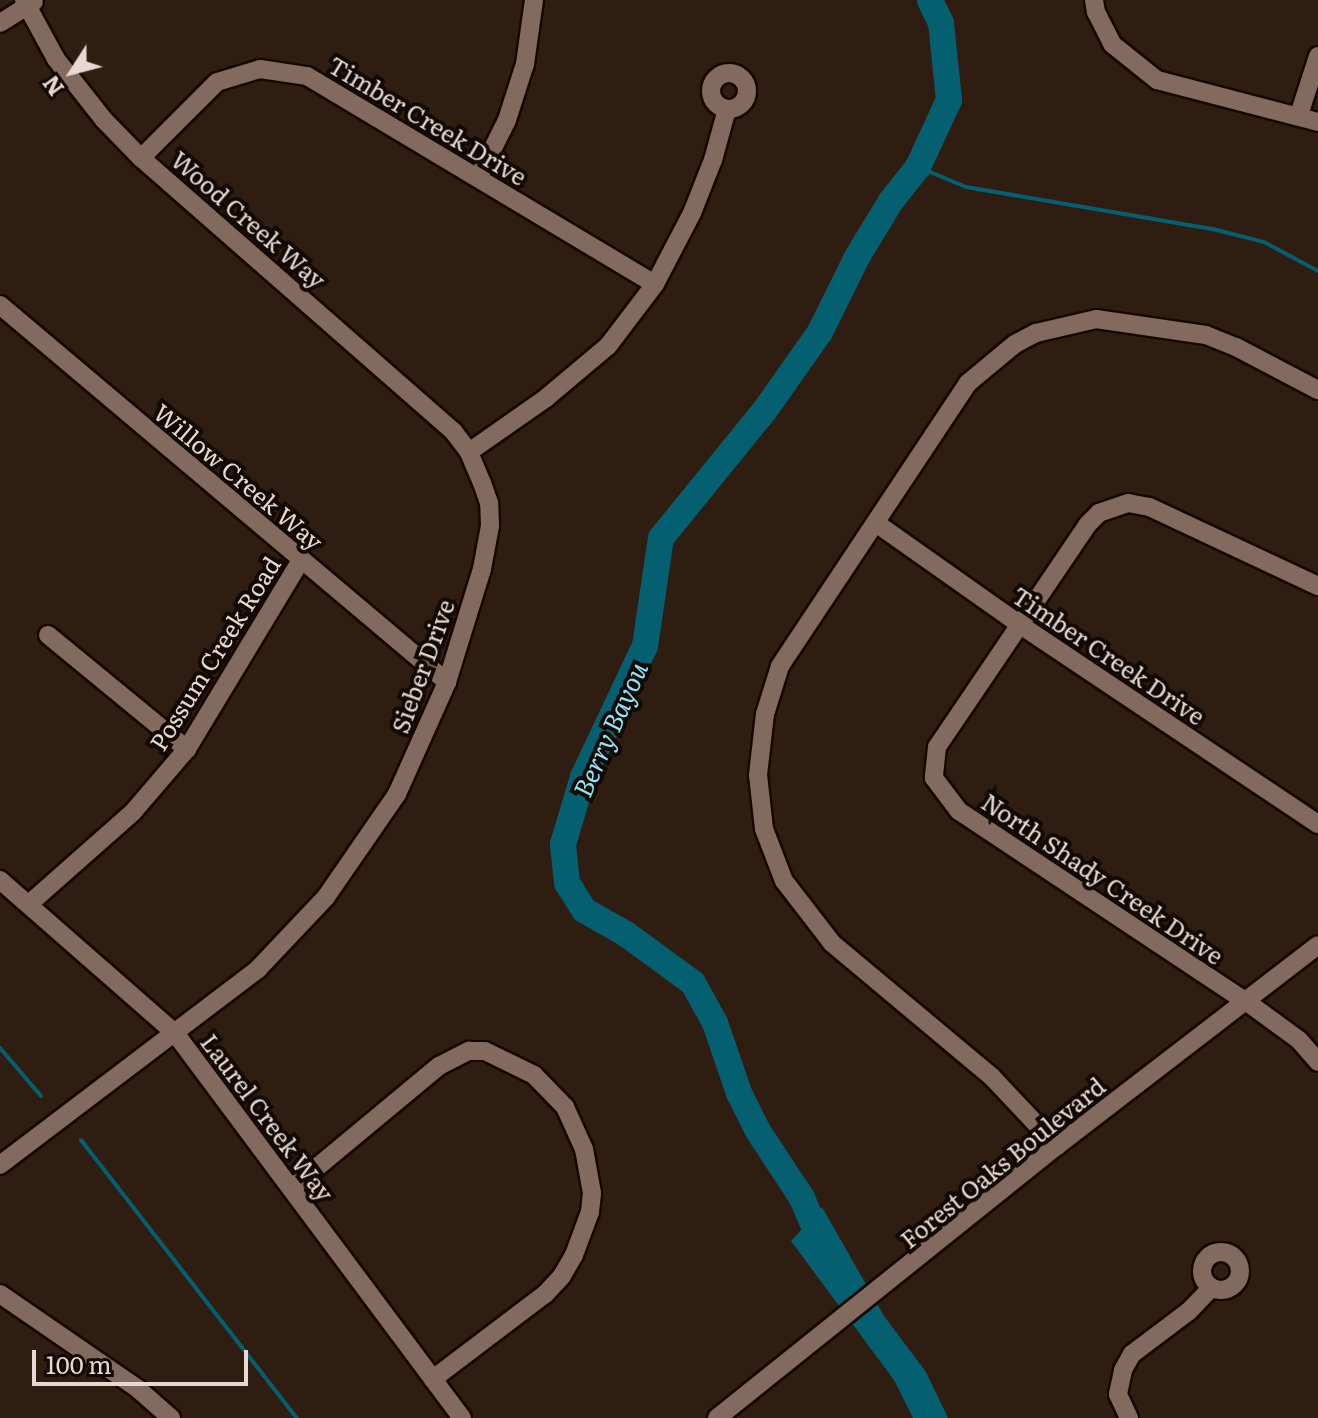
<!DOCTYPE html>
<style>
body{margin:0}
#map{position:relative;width:1318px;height:1418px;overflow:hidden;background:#301d12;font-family:Literata,serif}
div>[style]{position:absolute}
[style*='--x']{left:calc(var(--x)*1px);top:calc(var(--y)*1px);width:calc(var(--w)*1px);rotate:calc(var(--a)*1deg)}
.water>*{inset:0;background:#046070}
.stream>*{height:4px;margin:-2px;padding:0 2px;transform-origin:2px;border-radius:2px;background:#046070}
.river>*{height:26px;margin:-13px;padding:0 13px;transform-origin:13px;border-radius:13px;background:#046070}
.roads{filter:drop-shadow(2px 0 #170601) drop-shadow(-2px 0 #170601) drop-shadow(0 2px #170601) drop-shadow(0 -2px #170601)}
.minor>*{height:18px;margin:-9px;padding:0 9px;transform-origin:9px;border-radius:9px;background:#826a5e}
.minor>.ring{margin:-9px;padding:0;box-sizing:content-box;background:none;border:18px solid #826a5e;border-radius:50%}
span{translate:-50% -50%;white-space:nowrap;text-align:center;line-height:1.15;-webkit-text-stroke:8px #120905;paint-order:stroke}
.street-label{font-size:24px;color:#e7d9d2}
.water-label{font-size:26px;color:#8fe4f8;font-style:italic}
.north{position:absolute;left:32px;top:32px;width:80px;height:80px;-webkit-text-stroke:6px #120905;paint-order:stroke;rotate:234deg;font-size:22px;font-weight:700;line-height:32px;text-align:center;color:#e7d9d2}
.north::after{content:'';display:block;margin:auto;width:28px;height:36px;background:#e7d9d2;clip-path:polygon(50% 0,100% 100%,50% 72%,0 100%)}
.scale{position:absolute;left:32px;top:1350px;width:216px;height:36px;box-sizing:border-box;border:4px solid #e7d9d2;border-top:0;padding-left:10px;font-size:24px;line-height:28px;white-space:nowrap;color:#e7d9d2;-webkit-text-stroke:6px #120905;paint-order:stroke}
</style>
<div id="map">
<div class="water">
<i style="clip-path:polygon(822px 1207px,884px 1316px,926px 1372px,948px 1418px,913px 1418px,894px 1380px,791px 1241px)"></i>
</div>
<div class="stream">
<i style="--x:918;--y:167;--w:52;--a:22.6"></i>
<i style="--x:966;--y:187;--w:251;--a:9.7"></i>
<i style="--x:1213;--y:229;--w:53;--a:14.3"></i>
<i style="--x:1264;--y:242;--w:61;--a:28.2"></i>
<i style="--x:0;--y:1048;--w:63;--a:49.5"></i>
<i style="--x:81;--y:1140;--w:352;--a:52.2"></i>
</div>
<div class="river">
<i style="--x:824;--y:1251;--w:57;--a:-112.5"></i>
<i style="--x:802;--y:1198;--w:80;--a:-123.3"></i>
<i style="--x:758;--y:1131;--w:42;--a:-116.6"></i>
<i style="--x:739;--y:1093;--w:74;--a:-108.9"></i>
<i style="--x:715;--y:1023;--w:46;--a:-118.8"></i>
<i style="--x:693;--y:983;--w:83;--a:-143.8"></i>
<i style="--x:626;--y:934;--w:48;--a:-150.3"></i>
<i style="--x:584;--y:910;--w:32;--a:-122"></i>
<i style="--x:567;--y:883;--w:39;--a:-96"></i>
<i style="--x:563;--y:844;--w:70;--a:-73.4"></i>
<i style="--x:583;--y:777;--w:145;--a:-64.7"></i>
<i style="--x:645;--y:646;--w:109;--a:-81.6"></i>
<i style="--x:661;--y:538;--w:165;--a:-50.9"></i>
<i style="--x:765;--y:410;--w:95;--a:-54.8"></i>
<i style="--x:820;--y:332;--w:84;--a:-63.7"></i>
<i style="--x:857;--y:257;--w:66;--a:-58.7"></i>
<i style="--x:891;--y:201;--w:43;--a:-51.5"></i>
<i style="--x:918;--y:167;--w:74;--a:-65.2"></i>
<i style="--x:949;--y:100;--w:77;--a:-95.9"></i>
<i style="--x:941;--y:23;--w:25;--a:-116"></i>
</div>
<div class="roads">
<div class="minor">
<i style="--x:1094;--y:0;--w:12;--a:81"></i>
<i style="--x:1096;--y:12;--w:36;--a:63"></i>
<i style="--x:1112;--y:44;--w:58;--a:38.7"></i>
<i style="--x:1157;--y:80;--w:166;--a:14.6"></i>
<i style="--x:0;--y:23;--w:40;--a:-32"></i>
<i class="ring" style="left:711px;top:73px;width:18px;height:18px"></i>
<i style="--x:1299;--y:115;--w:62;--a:-72.1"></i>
<i style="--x:141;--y:158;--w:107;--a:-45"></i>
<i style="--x:217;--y:82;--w:45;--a:-16.8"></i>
<i style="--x:260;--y:69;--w:48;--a:8.5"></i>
<i style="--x:307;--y:76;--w:405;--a:30.9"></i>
<i style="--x:478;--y:178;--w:65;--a:-63.4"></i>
<i style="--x:507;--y:120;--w:59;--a:-72.2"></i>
<i style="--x:525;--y:64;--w:65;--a:-82"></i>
<i style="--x:0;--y:305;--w:585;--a:40.14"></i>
<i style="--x:469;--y:452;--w:94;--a:-35"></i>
<i style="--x:546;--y:398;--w:81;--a:-40"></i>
<i style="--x:608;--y:346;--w:78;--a:-52.8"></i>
<i style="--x:655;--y:284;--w:80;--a:-62.5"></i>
<i style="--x:692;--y:213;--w:57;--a:-68.4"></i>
<i style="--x:713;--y:160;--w:53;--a:-74.6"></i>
<i style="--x:876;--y:523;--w:175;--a:35.2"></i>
<i style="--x:1019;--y:624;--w:360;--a:33.8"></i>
<i style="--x:1318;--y:586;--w:187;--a:-154.9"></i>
<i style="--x:1149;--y:507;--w:21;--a:-169"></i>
<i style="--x:1128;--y:503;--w:31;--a:161"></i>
<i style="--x:1099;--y:513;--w:16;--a:135"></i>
<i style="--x:1088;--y:524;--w:269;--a:124.1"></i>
<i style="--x:937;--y:747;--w:31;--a:96"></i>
<i style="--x:934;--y:778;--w:41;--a:52.9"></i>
<i style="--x:959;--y:811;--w:346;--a:33.6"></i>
<i style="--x:1247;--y:1002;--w:64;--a:36.2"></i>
<i style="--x:1299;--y:1040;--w:29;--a:49"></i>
<i style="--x:48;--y:635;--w:180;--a:39.4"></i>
<i style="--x:0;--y:880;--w:232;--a:41.2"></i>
<i style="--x:175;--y:1033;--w:480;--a:53.3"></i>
<i style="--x:29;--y:904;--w:139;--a:-41.5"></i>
<i style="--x:133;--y:812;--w:83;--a:-49.4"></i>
<i style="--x:187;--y:749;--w:221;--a:-58.9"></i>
<i style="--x:1057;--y:1146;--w:95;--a:-133.3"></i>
<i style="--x:992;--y:1077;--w:209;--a:-140.1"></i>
<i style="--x:832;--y:943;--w:78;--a:-127.7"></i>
<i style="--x:784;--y:881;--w:56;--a:-111"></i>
<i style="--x:764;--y:829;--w:54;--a:-96.3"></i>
<i style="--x:758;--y:775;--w:61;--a:-83.5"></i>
<i style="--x:765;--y:714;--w:50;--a:-72.6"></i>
<i style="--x:780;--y:666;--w:340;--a:-56.4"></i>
<i style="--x:968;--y:383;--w:61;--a:-39.7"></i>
<i style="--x:1015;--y:344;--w:24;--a:-28"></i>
<i style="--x:1036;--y:333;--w:62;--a:-13.1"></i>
<i style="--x:1096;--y:319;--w:111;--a:8.3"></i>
<i style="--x:1206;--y:335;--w:32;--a:22"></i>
<i style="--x:1236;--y:347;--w:93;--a:27.7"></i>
<i style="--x:0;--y:1165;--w:324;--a:-37.2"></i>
<i style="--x:258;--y:969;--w:99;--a:-46.6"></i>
<i style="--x:326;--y:897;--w:125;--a:-55.4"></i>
<i style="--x:397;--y:794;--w:123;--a:-65.9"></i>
<i style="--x:447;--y:682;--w:118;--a:-72.8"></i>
<i style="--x:482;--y:569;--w:44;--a:-79.5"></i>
<i style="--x:490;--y:526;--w:23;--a:-92"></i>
<i style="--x:489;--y:503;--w:21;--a:-109"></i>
<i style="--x:482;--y:483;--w:34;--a:-113"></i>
<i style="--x:469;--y:452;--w:26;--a:-127"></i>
<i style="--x:453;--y:431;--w:415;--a:-138.8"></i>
<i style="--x:141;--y:158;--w:53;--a:-134.2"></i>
<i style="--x:104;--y:120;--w:78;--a:-128.2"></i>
<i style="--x:56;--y:59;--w:67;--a:-118.5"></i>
<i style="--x:292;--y:1188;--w:191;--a:-39.7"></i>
<i style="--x:439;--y:1066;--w:34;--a:-27"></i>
<i style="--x:469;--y:1051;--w:16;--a:0"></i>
<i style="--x:485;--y:1051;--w:55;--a:26.1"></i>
<i style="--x:534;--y:1075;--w:45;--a:45.9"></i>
<i style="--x:565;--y:1107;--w:46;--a:65.7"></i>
<i style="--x:584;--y:1149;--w:45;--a:79.7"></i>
<i style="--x:592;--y:1193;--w:19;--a:96"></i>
<i style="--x:590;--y:1212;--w:46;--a:110.4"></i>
<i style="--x:574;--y:1255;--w:24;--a:120"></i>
<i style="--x:562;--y:1276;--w:25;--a:133"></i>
<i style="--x:545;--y:1294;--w:141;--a:142.8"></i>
<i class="ring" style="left:1202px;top:1252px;width:20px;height:20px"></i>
<i style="--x:0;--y:1294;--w:168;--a:34.5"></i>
<i style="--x:138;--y:1389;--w:44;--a:41.3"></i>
<i style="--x:717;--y:1418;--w:435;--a:-38.7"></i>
<i style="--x:1057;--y:1146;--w:329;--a:-37.6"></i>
<i style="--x:1129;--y:1418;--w:26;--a:-115"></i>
<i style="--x:1118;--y:1394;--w:25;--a:-78"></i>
<i style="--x:1123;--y:1370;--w:18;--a:-61"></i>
<i style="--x:1132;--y:1354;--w:71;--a:-37"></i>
<i style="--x:1189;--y:1311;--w:32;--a:-46"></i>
</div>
</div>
<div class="street-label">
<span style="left:428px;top:120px;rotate:31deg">Timber Creek Drive</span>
<span style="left:249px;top:219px;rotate:41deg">Wood Creek Way</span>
<span style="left:239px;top:476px;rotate:40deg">Willow Creek Way</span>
<span style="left:214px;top:653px;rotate:-58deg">Possum Creek Road</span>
<span style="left:1109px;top:655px;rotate:34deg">Timber Creek Drive</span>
<span style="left:422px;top:666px;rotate:-70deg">Sieber Drive</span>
<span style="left:1103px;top:878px;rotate:34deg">North Shady Creek Drive</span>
<span style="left:268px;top:1117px;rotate:53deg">Laurel Creek Way</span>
<span style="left:1002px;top:1162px;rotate:-39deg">Forest Oaks Boulevard</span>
</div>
<div class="water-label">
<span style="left:609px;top:729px;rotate:-66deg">Berry Bayou</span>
</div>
<div class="north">N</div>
<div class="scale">100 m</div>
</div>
